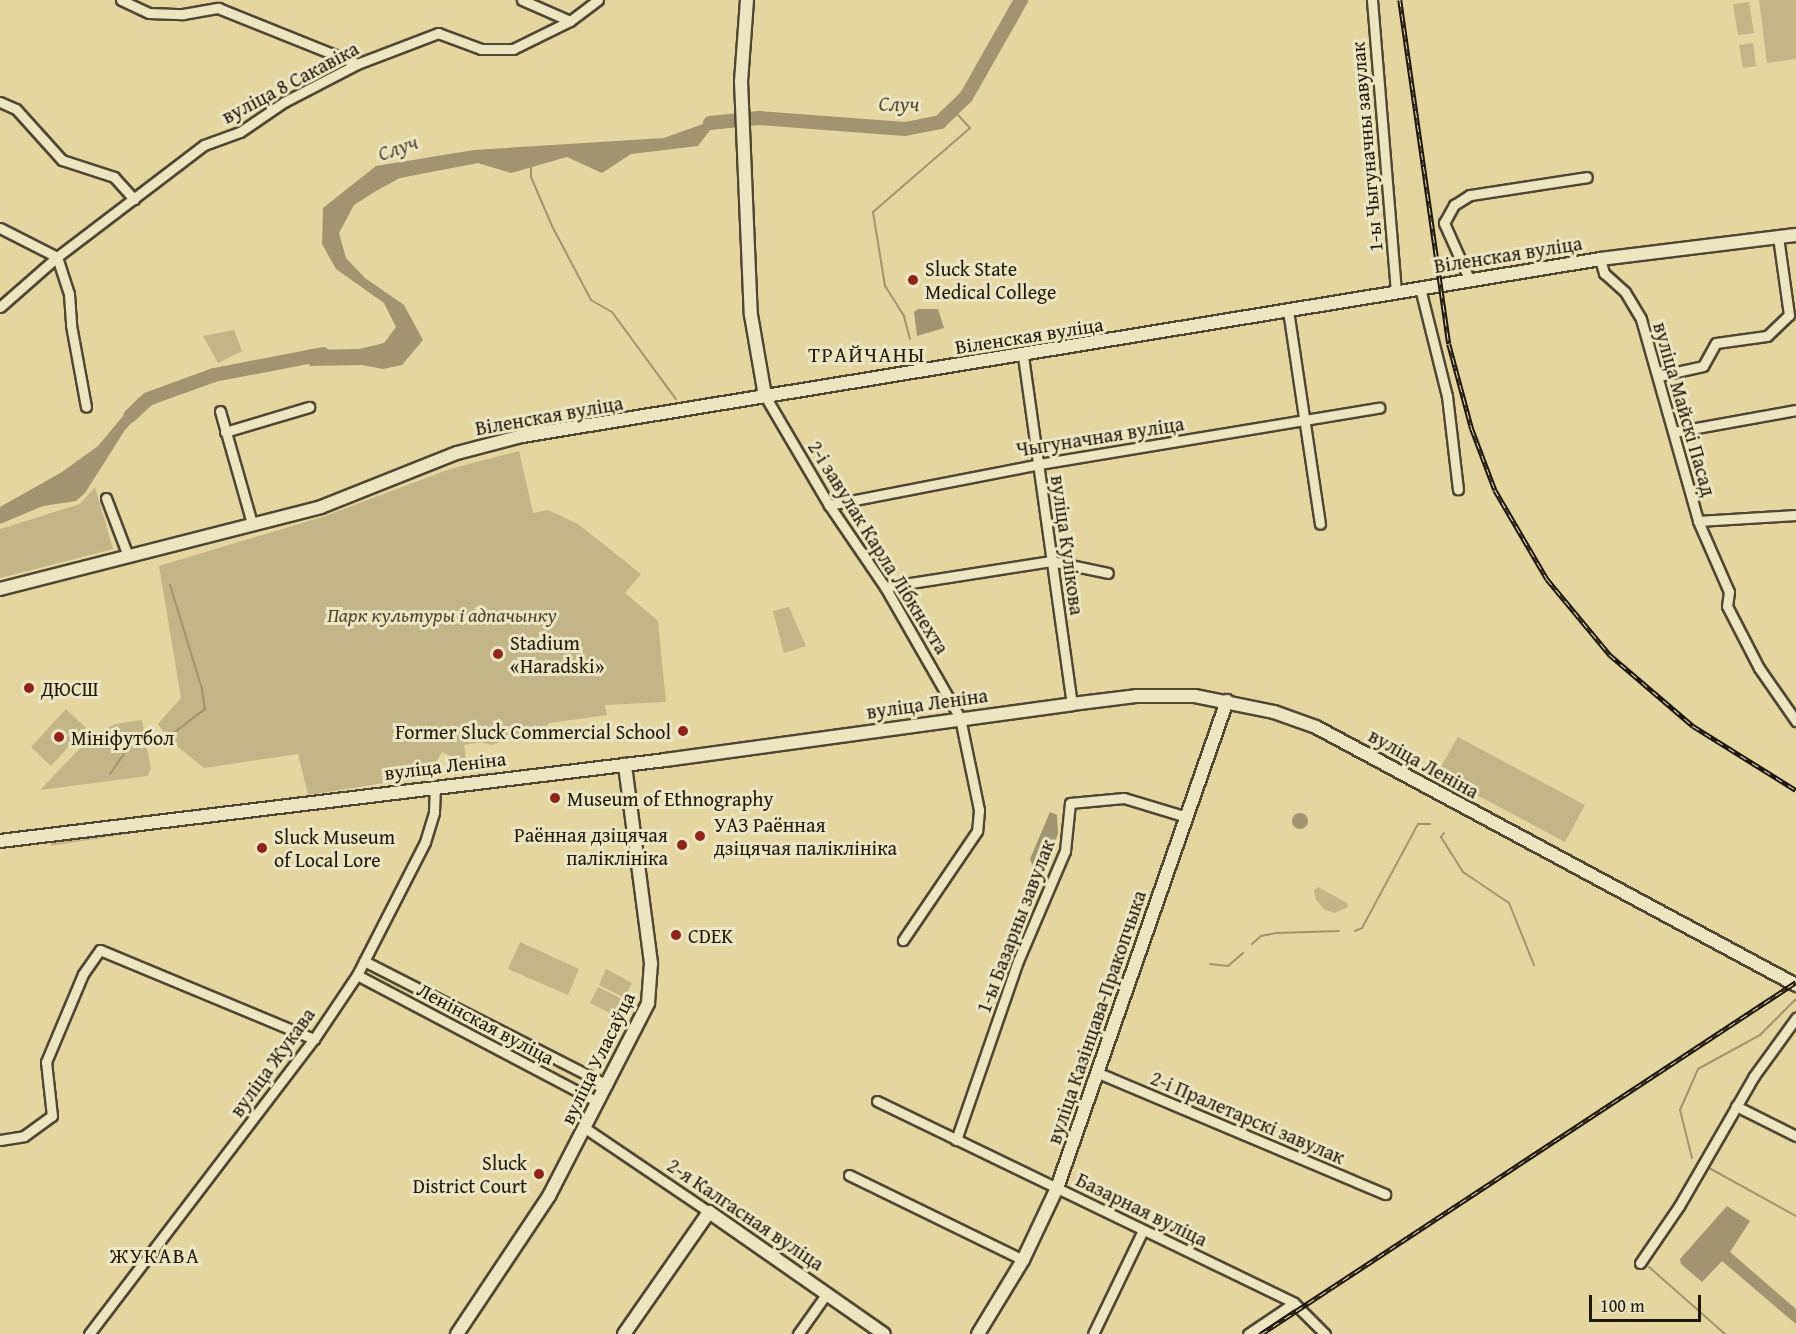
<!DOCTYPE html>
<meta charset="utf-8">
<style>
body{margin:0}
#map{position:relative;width:1796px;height:1334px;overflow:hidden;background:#e4d5a1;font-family:"Gentium Book Plus",serif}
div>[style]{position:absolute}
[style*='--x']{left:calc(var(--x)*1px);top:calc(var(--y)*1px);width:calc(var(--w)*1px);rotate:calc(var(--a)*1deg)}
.green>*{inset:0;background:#c3b588}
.water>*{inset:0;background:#a2946e}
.round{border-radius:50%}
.stream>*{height:2px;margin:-1px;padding:0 1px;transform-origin:1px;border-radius:1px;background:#a2946e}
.river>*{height:14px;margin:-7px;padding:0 7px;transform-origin:7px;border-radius:7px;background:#a2946e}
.roads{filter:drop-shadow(2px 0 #524630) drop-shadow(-2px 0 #524630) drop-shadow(0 2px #524630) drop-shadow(0 -2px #524630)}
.street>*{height:9px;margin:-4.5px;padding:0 4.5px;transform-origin:4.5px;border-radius:4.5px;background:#ede4c2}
.secondary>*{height:12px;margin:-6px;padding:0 6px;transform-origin:6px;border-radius:6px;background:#ede4c2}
.rail>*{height:4.5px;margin-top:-2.25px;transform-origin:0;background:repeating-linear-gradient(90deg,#ede4c2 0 7px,#21170b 0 14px);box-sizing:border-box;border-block:2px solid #21170b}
.dots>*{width:16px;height:16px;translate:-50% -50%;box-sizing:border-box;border:3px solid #ede4c2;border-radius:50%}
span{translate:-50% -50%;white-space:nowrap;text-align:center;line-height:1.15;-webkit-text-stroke:6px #ede4c2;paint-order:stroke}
.street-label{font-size:20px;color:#21170b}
.poi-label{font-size:20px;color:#21170b}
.left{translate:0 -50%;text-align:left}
.right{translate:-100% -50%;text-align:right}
.park-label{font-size:20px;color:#524630;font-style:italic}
.water-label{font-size:21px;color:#554933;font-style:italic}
.neighbourhood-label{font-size:21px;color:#21170b;letter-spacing:1.5px}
.scale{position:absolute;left:1589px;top:1295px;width:112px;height:27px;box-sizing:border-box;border:3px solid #21170b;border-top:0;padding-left:8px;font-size:18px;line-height:21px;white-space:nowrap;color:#21170b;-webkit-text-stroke:4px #ede4c2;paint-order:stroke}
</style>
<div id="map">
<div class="green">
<i style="clip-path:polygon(1759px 0,1796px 0,1796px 59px,1767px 63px)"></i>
<i style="clip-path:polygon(1749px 2px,1754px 33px,1738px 35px,1733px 4px)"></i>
<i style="clip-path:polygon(1753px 43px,1756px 66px,1743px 68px,1739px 45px)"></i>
<i style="clip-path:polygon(234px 330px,242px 351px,218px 363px,203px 336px)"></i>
<i style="clip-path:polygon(519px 451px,533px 513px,548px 510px,578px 524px,641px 574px,625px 593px,658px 621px,666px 702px,605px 705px,607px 715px,549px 723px,545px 729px,491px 745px,481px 742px,464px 745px,467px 767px,455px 769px,450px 756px,442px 752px,435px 764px,430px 764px,428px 776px,308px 795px,298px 754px,204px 768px,167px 738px,158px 724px,181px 698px,159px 566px,325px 516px,450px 469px)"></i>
<i style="clip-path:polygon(95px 487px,113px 549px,0 578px,0 529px,80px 504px)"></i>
<i style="clip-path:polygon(789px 607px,806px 646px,784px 653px,773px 611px)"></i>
<i style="clip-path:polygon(66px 709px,86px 728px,51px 766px,31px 747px)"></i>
<i style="clip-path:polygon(142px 720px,151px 769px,148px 776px,40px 790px,89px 739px,115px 724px)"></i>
<i style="clip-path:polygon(1458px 737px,1585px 805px,1565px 842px,1447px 779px,1450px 773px,1440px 768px)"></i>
<i style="clip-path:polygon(208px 821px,51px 846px,50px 842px)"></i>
<i style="clip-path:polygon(1318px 887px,1347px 903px,1348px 907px,1335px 913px,1325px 910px,1316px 900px,1314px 890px)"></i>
<i style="clip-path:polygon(520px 942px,579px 969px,568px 995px,508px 969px)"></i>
<i style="clip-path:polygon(606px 969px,632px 983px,625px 998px,599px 985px)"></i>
<i style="clip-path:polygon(598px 987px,624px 1000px,616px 1016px,590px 1003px)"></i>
</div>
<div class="water">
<i style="clip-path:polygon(725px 116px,727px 125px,710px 130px,698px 146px,631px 154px,602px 173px,567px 157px,511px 173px,478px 163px,400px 178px,376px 191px,354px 205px,339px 233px,346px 258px,365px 278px,404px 305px,423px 340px,402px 365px,383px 369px,362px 365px,310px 366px,305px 350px,359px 349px,384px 343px,396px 327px,384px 303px,336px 269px,322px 244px,323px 208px,376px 166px,474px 150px,664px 138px)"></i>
<i style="clip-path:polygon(918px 309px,938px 309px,944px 328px,917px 336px,914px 312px)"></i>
<i style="clip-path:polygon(139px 397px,146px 407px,125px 430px,85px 493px,76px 501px,43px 506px,0 524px,0 507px,62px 472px,98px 446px)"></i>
<i style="clip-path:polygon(1050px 812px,1057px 815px,1058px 833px,1044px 877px,1035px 872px,1030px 859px)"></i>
<i class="round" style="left:1292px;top:813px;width:16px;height:16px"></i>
<i style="clip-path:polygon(1727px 1206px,1750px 1221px,1730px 1252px,1796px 1309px,1796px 1324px,1722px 1261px,1702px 1282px,1681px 1264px,1680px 1259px)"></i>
</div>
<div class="stream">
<i style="--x:531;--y:167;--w:10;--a:90"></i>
<i style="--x:531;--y:177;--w:53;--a:66.8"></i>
<i style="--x:552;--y:226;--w:84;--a:62.2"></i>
<i style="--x:591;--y:300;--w:24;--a:30"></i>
<i style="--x:612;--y:312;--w:108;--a:53.7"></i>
<i style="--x:910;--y:339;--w:24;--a:-105"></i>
<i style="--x:904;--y:316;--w:36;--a:-122"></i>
<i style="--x:885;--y:286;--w:75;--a:-99.2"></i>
<i style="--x:873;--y:212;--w:128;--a:-40.9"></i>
<i style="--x:970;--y:128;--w:23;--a:-133"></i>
<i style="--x:911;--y:348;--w:6;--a:81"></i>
<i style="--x:110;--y:774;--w:33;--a:-55"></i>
<i style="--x:129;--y:747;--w:39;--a:-13"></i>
<i style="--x:167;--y:738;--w:48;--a:-37.3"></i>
<i style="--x:205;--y:709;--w:20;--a:-99"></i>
<i style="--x:202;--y:689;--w:109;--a:-107.1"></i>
<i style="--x:1444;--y:833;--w:5;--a:127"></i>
<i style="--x:1441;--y:837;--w:41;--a:57.8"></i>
<i style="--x:1463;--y:872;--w:55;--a:34"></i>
<i style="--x:1509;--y:903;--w:67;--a:68"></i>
<i style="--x:1355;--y:931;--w:8;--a:-23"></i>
<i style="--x:1362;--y:928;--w:118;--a:-61.7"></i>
<i style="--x:1418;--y:824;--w:12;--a:0"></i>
<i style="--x:1252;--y:944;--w:12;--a:-42"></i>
<i style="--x:1261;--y:936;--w:15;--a:-11"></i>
<i style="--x:1276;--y:933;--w:63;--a:-1.8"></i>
<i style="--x:1210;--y:964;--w:18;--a:6"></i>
<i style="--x:1228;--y:966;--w:20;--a:-41"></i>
<i style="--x:1692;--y:1158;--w:49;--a:-104"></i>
<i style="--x:1680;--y:1110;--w:45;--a:-66.3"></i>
<i style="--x:1698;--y:1069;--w:71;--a:-28.7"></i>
<i style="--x:1760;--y:1035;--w:51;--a:-45"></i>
<i style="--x:1709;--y:1168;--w:99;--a:28.9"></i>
<i style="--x:1649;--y:1267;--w:101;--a:41.4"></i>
</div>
<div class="river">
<i style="--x:710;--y:123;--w:49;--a:-5.8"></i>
<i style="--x:759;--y:118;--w:146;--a:4.3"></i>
<i style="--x:905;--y:129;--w:36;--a:-11"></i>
<i style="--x:940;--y:122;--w:36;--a:-44"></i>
<i style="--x:966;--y:97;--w:112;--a:-60.4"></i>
<i style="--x:130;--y:416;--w:25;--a:-43"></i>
<i style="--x:148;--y:399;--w:70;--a:-20"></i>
<i style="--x:214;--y:375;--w:111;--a:-10.9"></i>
</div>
<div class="roads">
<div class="street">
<i style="--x:121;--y:0;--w:31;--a:25"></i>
<i style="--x:149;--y:13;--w:34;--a:2"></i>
<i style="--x:183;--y:14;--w:36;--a:-10"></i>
<i style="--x:218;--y:8;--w:150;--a:21.9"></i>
<i style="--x:522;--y:0;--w:52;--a:23.6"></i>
<i style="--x:1372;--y:0;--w:293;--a:85.3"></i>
<i style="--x:0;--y:102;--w:17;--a:24"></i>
<i style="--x:16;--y:109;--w:69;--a:48"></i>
<i style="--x:62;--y:160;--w:55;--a:18.1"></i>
<i style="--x:114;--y:177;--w:30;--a:48"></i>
<i style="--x:0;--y:228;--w:64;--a:27"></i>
<i style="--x:57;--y:257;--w:39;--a:72"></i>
<i style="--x:69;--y:294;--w:31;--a:86"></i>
<i style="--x:71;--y:325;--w:83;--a:79.6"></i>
<i style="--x:1600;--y:259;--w:15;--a:74"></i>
<i style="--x:1604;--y:273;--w:28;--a:42"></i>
<i style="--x:1625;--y:292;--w:31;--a:59"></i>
<i style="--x:1641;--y:319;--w:210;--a:74.2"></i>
<i style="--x:1698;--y:521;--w:77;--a:66.4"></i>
<i style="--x:1729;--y:592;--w:14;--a:98"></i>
<i style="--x:1727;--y:606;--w:70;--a:62.7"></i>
<i style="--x:1759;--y:668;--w:65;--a:55.1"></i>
<i style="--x:1470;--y:281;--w:64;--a:-114.1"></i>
<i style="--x:1444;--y:223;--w:21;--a:-61"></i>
<i style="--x:1454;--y:205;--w:19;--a:-32"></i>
<i style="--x:1470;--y:195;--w:118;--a:-8.7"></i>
<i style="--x:1420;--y:288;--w:111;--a:76"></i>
<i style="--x:1447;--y:396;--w:94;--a:83.3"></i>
<i style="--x:0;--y:307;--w:76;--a:-41.3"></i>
<i style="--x:57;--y:257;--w:185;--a:-37.3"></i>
<i style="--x:204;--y:145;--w:38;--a:-20"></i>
<i style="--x:240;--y:132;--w:53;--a:-34.3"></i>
<i style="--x:284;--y:102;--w:82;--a:-27.5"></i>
<i style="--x:357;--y:64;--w:87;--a:-20.9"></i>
<i style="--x:438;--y:33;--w:46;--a:20.4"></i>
<i style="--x:481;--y:49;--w:32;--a:0"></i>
<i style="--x:513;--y:49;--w:64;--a:-26.2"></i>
<i style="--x:570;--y:21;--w:35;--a:-37"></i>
<i style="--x:1288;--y:310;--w:216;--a:81.5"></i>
<i style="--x:1023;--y:356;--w:351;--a:82"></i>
<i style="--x:1658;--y:376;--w:46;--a:-12.5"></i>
<i style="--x:1703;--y:366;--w:26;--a:-61"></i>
<i style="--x:1716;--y:343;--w:51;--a:-7.8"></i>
<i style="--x:1767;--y:336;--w:30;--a:-44"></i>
<i style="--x:1789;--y:315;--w:79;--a:-98"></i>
<i style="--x:765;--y:396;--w:126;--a:59.6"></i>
<i style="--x:829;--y:505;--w:99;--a:55.7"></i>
<i style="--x:885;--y:587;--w:151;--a:60.2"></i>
<i style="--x:960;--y:718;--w:94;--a:78.3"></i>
<i style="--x:979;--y:810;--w:21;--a:95"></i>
<i style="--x:977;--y:831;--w:132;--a:124.2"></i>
<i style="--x:220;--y:411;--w:116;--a:74.1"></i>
<i style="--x:225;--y:432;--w:88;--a:-16.6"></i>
<i style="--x:1674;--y:432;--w:124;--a:-10.2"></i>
<i style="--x:106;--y:498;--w:62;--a:69.2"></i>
<i style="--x:829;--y:505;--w:214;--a:-11"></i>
<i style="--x:1039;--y:464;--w:345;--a:-9.4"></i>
<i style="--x:1698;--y:521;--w:98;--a:-3.5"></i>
<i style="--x:885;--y:587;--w:168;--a:-8.9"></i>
<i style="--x:1051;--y:561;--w:58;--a:11.9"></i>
<i style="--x:364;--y:961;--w:273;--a:27"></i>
<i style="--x:357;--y:975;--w:272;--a:27.8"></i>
<i style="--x:1096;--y:1072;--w:314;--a:22.9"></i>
<i style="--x:877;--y:1101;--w:463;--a:25.8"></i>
<i style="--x:1294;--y:1303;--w:44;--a:45"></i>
<i style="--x:1736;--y:1106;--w:67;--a:26.6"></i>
<i style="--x:585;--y:1128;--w:150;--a:34.1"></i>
<i style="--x:0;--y:1140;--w:24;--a:-9"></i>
<i style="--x:24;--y:1136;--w:34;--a:-36"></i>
<i style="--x:52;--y:1116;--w:54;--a:-96.3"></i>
<i style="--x:46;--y:1062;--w:95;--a:-67.2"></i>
<i style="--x:83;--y:974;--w:29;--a:-55"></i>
<i style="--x:100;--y:950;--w:232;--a:22.6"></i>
<i style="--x:956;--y:1140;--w:189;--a:-70.9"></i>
<i style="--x:1018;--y:961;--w:120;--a:-66.9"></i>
<i style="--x:1065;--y:851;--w:48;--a:-84.1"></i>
<i style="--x:1070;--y:803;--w:54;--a:-5.3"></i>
<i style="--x:1124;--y:798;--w:66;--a:16.8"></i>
<i style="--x:849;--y:1175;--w:194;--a:26"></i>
<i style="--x:1640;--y:1263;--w:69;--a:-55.6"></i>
<i style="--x:1679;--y:1206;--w:150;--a:-60"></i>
<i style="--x:1754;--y:1076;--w:72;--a:-54.1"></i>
<i style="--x:89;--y:1334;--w:371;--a:-52.7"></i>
<i style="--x:314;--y:1039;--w:77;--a:-56.1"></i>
<i style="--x:357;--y:975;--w:149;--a:-62.9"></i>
<i style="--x:425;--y:842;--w:31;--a:-73"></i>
<i style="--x:434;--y:812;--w:26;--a:-88"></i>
<i style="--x:798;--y:1334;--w:50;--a:-54.7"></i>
<i style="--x:1093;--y:1334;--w:115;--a:-64.3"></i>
<i style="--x:1248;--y:1334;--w:55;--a:-34"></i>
</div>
<div class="secondary">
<i style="--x:747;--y:0;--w:81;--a:94.2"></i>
<i style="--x:741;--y:81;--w:234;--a:87.6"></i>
<i style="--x:751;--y:315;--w:82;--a:80.2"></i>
<i style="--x:0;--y:589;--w:331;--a:-14.3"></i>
<i style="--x:321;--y:507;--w:146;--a:-21.7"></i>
<i style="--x:457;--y:453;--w:67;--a:-14.7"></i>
<i style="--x:522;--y:436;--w:1092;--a:-9.32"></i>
<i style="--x:1600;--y:259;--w:197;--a:-7"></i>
<i style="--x:0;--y:841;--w:670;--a:-6.94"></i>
<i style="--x:665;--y:760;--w:411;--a:-7.8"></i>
<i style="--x:1072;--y:704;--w:64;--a:-7.1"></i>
<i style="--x:1136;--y:696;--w:59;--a:0"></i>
<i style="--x:1195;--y:696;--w:81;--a:11.4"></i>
<i style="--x:1274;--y:712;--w:45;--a:19.7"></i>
<i style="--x:1316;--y:727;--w:545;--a:28.26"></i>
<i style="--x:457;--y:1334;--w:166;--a:-56.3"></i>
<i style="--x:549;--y:1196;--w:217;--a:-62.8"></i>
<i style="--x:648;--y:1003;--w:40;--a:-85.7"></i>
<i style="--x:651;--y:963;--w:200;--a:-97.5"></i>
<i style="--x:624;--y:1334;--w:149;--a:-55.1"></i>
<i style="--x:709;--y:1212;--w:213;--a:34.9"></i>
<i style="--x:978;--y:1334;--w:87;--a:-58.7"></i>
<i style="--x:1023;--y:1260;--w:80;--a:-64.7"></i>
<i style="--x:1057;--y:1188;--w:516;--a:-70.76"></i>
</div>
</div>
<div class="rail">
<i style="--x:1400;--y:0;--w:347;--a:81.9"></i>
<i style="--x:1449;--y:344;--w:88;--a:74.9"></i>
<i style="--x:1472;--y:429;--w:65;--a:69.3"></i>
<i style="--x:1495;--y:490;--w:103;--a:59.7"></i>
<i style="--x:1547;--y:579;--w:99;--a:50.3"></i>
<i style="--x:1610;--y:655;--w:109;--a:40.5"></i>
<i style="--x:1693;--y:726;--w:121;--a:31.9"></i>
<i style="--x:1261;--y:1334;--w:640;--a:-33.34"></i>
</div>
<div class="dots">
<i style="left:913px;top:280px;background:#8f2418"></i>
<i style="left:498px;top:654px;background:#8f2418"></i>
<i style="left:29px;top:688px;background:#8f2418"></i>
<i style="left:683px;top:731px;background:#8f2418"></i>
<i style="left:59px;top:737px;background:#8f2418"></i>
<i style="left:555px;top:798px;background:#8f2418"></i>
<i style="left:700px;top:836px;background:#8f2418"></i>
<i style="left:682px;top:845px;background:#8f2418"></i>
<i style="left:262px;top:848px;background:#8f2418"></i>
<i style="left:676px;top:935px;background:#8f2418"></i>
<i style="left:539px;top:1174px;background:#8f2418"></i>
</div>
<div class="street-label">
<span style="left:290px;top:82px;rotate:-28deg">вуліца 8 Сакавіка</span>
<span style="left:1366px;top:147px;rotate:-95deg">1-ы Чыгуначны завулак</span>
<span style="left:1508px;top:254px;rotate:-9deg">Віленская вуліца</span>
<span style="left:1029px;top:335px;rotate:-9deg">Віленская вуліца</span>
<span style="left:1685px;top:409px;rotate:74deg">вуліца Майскі Пасад</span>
<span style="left:549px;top:415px;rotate:-10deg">Віленская вуліца</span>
<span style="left:1100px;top:436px;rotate:-9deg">Чыгуначная вуліца</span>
<span style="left:1068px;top:545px;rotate:82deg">вуліца Кулікова</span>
<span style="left:879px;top:547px;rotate:58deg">2-і завулак Карла Лібкнехта</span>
<span style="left:927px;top:703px;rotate:-8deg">вуліца Леніна</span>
<span style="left:1424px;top:763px;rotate:29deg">вуліца Леніна</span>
<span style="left:445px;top:765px;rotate:-7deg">вуліца Леніна</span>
<span style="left:1015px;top:926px;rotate:-69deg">1-ы Базарны завулак</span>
<span style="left:1096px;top:1017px;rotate:-71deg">вуліца Казінцава-Пракопчыка</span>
<span style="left:486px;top:1023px;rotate:28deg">Ленінская вуліца</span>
<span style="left:597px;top:1058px;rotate:-64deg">вуліца Уласаўца</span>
<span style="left:272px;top:1062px;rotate:-54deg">вуліца Жукава</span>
<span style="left:1248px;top:1117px;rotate:23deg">2-і Пралетарскі завулак</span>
<span style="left:1142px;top:1209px;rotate:26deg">Базарная вуліца</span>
<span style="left:746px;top:1214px;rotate:34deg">2-я Калгасная вуліца</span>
</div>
<div class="poi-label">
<span class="left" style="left:925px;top:280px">Sluck State<br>Medical College</span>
<span class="left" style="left:510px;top:654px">Stadium<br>«Haradski»</span>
<span class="left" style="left:41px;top:688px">ДЮСШ</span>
<span class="right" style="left:671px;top:731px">Former Sluck Commercial School</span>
<span class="left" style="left:71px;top:737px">Мініфутбол</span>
<span class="left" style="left:567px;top:798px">Museum of Ethnography</span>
<span class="left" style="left:714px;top:836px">УАЗ Раённая<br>дзіцячая паліклініка</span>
<span class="right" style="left:668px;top:846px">Раённая дзіцячая<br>паліклініка</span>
<span class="left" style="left:274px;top:848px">Sluck Museum<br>of Local Lore</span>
<span class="left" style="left:688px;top:935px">CDEK</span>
<span class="right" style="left:527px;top:1174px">Sluck<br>District Court</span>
</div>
<div class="park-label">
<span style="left:442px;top:614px">Парк культуры і адпачынку</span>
</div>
<div class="water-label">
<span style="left:899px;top:104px;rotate:1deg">Случ</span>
<span style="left:398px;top:148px;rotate:-19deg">Случ</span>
</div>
<div class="neighbourhood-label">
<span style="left:867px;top:355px">ТРАЙЧАНЫ</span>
<span style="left:155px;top:1256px">ЖУКАВА</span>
</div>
<div class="scale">100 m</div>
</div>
